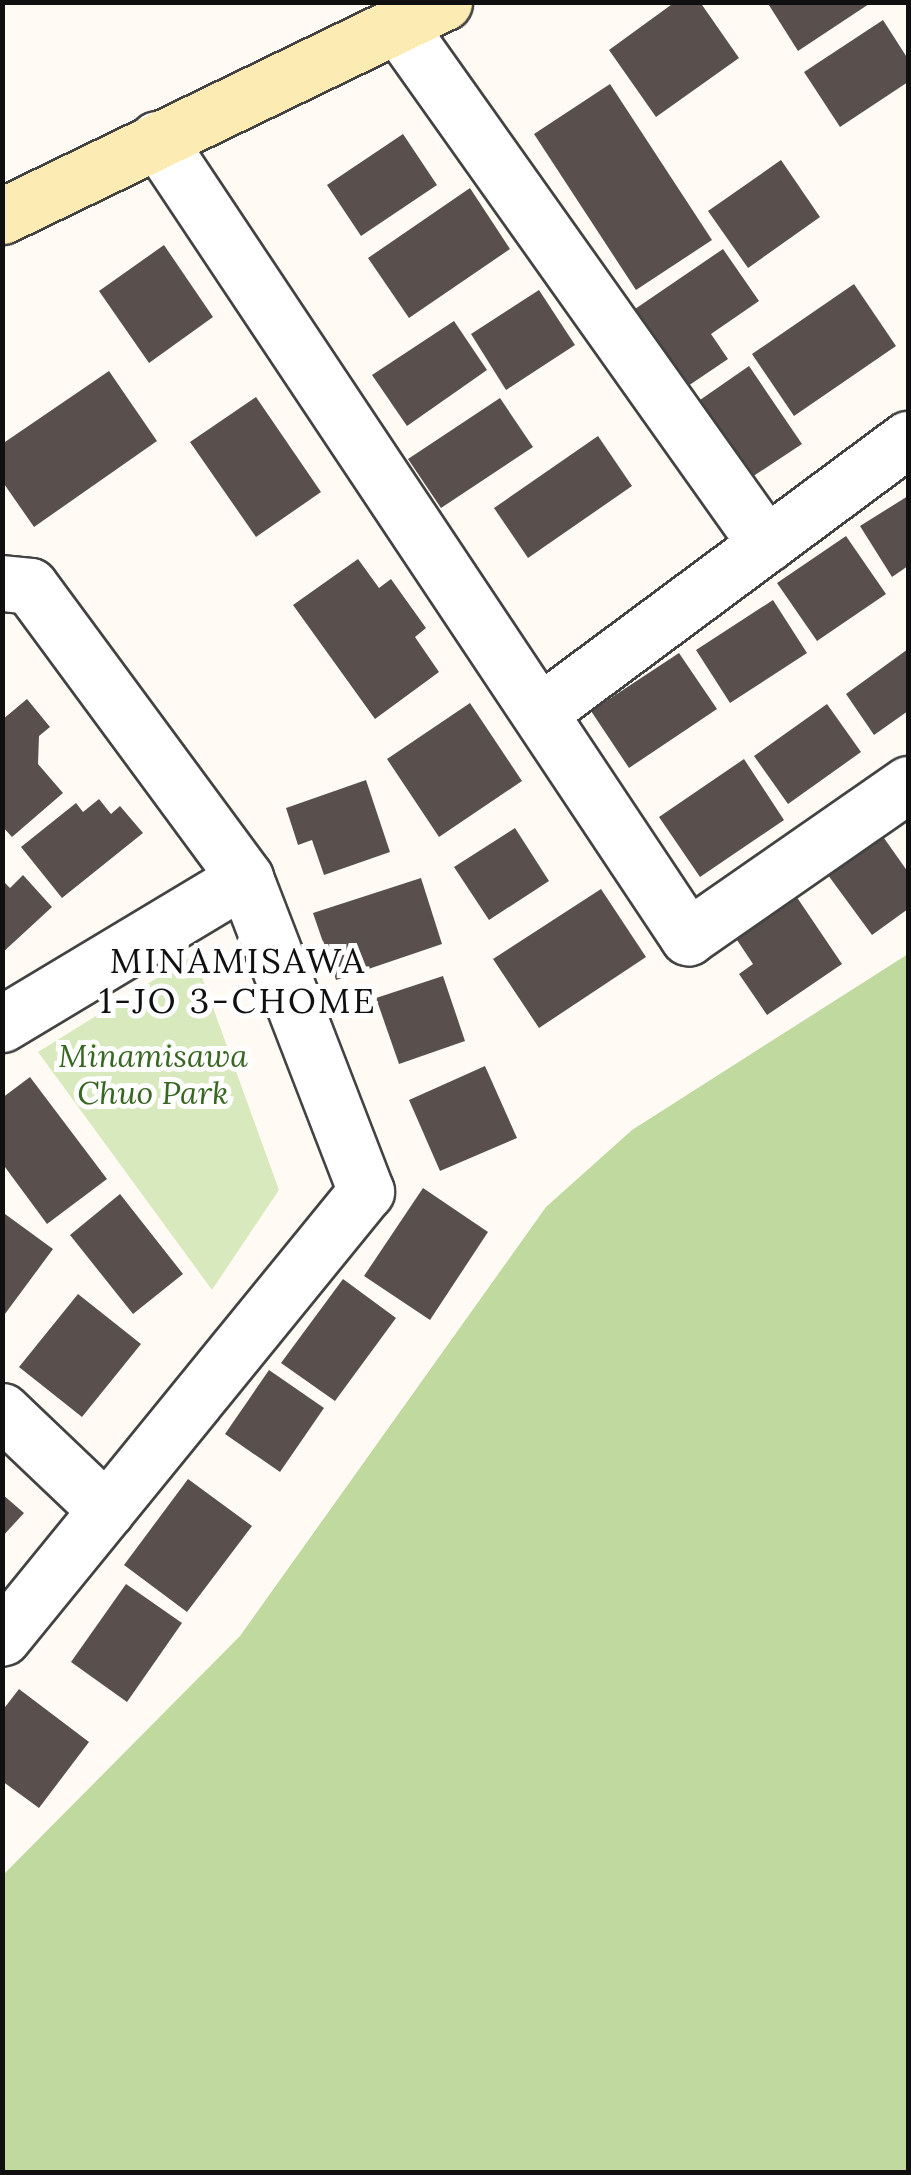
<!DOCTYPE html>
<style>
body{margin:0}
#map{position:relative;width:911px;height:2175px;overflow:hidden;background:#fffbf4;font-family:Lora,serif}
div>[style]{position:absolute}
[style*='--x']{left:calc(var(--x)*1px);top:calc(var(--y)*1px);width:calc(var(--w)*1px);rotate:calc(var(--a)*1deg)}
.green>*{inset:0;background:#d9e9be}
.forest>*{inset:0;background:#bfd99e}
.building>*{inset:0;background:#59504d}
.roads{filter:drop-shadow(2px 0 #434343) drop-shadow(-2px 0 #434343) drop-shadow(0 2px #434343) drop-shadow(0 -2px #434343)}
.street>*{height:55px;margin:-27.5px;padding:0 27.5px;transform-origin:27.5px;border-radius:27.5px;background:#fff}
.secondary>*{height:55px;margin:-27.5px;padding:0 27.5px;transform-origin:27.5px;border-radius:27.5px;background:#fcebb2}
span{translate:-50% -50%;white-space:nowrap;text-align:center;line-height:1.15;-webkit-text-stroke:10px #fff;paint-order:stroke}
.park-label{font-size:32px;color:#386722;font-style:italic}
.neighbourhood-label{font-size:35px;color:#101010;letter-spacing:2.5px}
.frame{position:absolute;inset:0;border:5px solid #101010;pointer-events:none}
</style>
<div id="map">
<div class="green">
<i style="clip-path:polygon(194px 955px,279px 1190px,212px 1290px,38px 1052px)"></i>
</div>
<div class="forest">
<i style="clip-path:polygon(908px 954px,908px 2172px,3px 2172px,3px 1875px,240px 1636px,546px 1207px,632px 1130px)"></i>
</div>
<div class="building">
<i style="clip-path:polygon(675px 2px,700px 2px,739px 58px,656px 117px,609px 50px)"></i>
<i style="clip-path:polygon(767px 2px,872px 2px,798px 51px)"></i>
<i style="clip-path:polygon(883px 20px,908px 59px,908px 82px,840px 127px,804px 72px)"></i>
<i style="clip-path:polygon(610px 84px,712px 240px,636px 290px,534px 134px)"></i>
<i style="clip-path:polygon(403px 134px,437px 185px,361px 236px,327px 185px)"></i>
<i style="clip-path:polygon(781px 160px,820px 217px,748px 268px,708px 211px)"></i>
<i style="clip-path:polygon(470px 188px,510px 249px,409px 318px,368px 258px)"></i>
<i style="clip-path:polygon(164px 245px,213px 317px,149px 363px,99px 291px)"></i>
<i style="clip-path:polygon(723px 249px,759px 301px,711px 334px,728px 359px,688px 386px,635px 309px)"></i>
<i style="clip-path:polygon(854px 284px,896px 346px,794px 416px,752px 354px)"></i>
<i style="clip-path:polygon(539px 290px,575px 345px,506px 390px,471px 334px)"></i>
<i style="clip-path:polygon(454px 321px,487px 370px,407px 426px,372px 375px)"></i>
<i style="clip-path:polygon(749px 366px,802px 444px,752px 477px,700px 400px)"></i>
<i style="clip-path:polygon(109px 371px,157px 441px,34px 527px,2px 481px,2px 444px)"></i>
<i style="clip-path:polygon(256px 397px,321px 492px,256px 537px,190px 442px)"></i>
<i style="clip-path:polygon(500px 398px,533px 447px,441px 508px,408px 459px)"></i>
<i style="clip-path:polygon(598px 436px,632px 486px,528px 558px,494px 508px)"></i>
<i style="clip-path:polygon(908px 496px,908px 566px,892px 577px,860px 526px)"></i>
<i style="clip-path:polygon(846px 536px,886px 594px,817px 641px,777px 583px)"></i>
<i style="clip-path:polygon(358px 559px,379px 588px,391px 579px,426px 628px,415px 637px,439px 672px,375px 719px,293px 605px)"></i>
<i style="clip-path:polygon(773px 600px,807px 653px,730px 703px,696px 650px)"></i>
<i style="clip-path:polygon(908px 649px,908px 711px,874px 735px,846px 694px)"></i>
<i style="clip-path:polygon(679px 653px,717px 709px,629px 768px,591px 711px)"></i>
<i style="clip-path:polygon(27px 699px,50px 727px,39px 736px,38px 764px,63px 793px,12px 837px,2px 826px,2px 720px)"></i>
<i style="clip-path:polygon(470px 703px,522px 781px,439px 837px,387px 759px)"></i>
<i style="clip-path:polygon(827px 704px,861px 752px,788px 804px,754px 756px)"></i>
<i style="clip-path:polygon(744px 759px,784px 820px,700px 877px,659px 817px)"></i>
<i style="clip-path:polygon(366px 780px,390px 852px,324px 875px,312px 840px,298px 845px,286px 808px)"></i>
<i style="clip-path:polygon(99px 799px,111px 814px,120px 806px,143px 833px,62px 898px,21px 847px,76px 803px,83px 812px)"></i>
<i style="clip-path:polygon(515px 828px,549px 881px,489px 920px,454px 867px)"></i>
<i style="clip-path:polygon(879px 831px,908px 872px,908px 909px,872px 935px,825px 871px)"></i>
<i style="clip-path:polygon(23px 875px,52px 907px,2px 953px,2px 880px,10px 888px)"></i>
<i style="clip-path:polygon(421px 878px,442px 944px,336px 980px,313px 913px)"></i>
<i style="clip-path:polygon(601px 889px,646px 957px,539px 1028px,493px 959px)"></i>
<i style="clip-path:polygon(794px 893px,842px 964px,767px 1015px,739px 974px,753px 964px,733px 934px)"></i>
<i style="clip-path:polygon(443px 976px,465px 1041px,399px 1064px,376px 998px)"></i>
<i style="clip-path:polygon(485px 1066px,517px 1138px,440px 1171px,409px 1100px)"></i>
<i style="clip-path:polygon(30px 1077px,107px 1179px,47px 1224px,2px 1163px,2px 1098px)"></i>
<i style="clip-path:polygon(423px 1188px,488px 1232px,430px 1320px,364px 1276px)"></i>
<i style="clip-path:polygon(120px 1194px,183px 1274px,133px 1314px,70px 1235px)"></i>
<i style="clip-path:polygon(5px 1214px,53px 1249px,2px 1318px,2px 1217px)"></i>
<i style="clip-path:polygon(343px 1279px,396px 1318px,335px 1401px,281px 1363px)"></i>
<i style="clip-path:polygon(78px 1294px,141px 1344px,82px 1417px,19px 1367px)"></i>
<i style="clip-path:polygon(269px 1370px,324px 1408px,280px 1472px,225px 1434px)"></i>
<i style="clip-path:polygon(188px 1479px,252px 1526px,187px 1612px,124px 1565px)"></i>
<i style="clip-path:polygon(2px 1494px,24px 1513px,2px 1537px)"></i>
<i style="clip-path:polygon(126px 1584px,182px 1623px,127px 1702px,71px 1662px)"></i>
<i style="clip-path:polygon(19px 1689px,89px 1742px,39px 1808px,2px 1781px,2px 1711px)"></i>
</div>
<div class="roads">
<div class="street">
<i style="--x:397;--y:24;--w:638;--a:54.64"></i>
<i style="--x:157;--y:139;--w:959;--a:56.36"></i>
<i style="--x:688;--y:937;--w:268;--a:-34.8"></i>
<i style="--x:2;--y:583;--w:28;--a:6"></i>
<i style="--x:30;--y:586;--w:363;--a:53.6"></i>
<i style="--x:245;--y:878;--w:336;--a:68.9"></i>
<i style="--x:366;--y:1191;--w:576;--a:129.16"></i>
<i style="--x:540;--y:712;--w:458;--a:-36.6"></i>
<i style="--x:2;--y:1024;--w:283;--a:-31"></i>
<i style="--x:2;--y:1411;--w:144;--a:43.6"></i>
</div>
<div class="secondary">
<i style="--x:2;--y:216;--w:491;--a:-25.8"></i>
</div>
</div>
<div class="park-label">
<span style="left:153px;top:1075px">Minamisawa<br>Chuo Park</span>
</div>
<div class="neighbourhood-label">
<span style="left:238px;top:981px">MINAMISAWA<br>1-JO 3-CHOME</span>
</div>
<div class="frame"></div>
</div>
